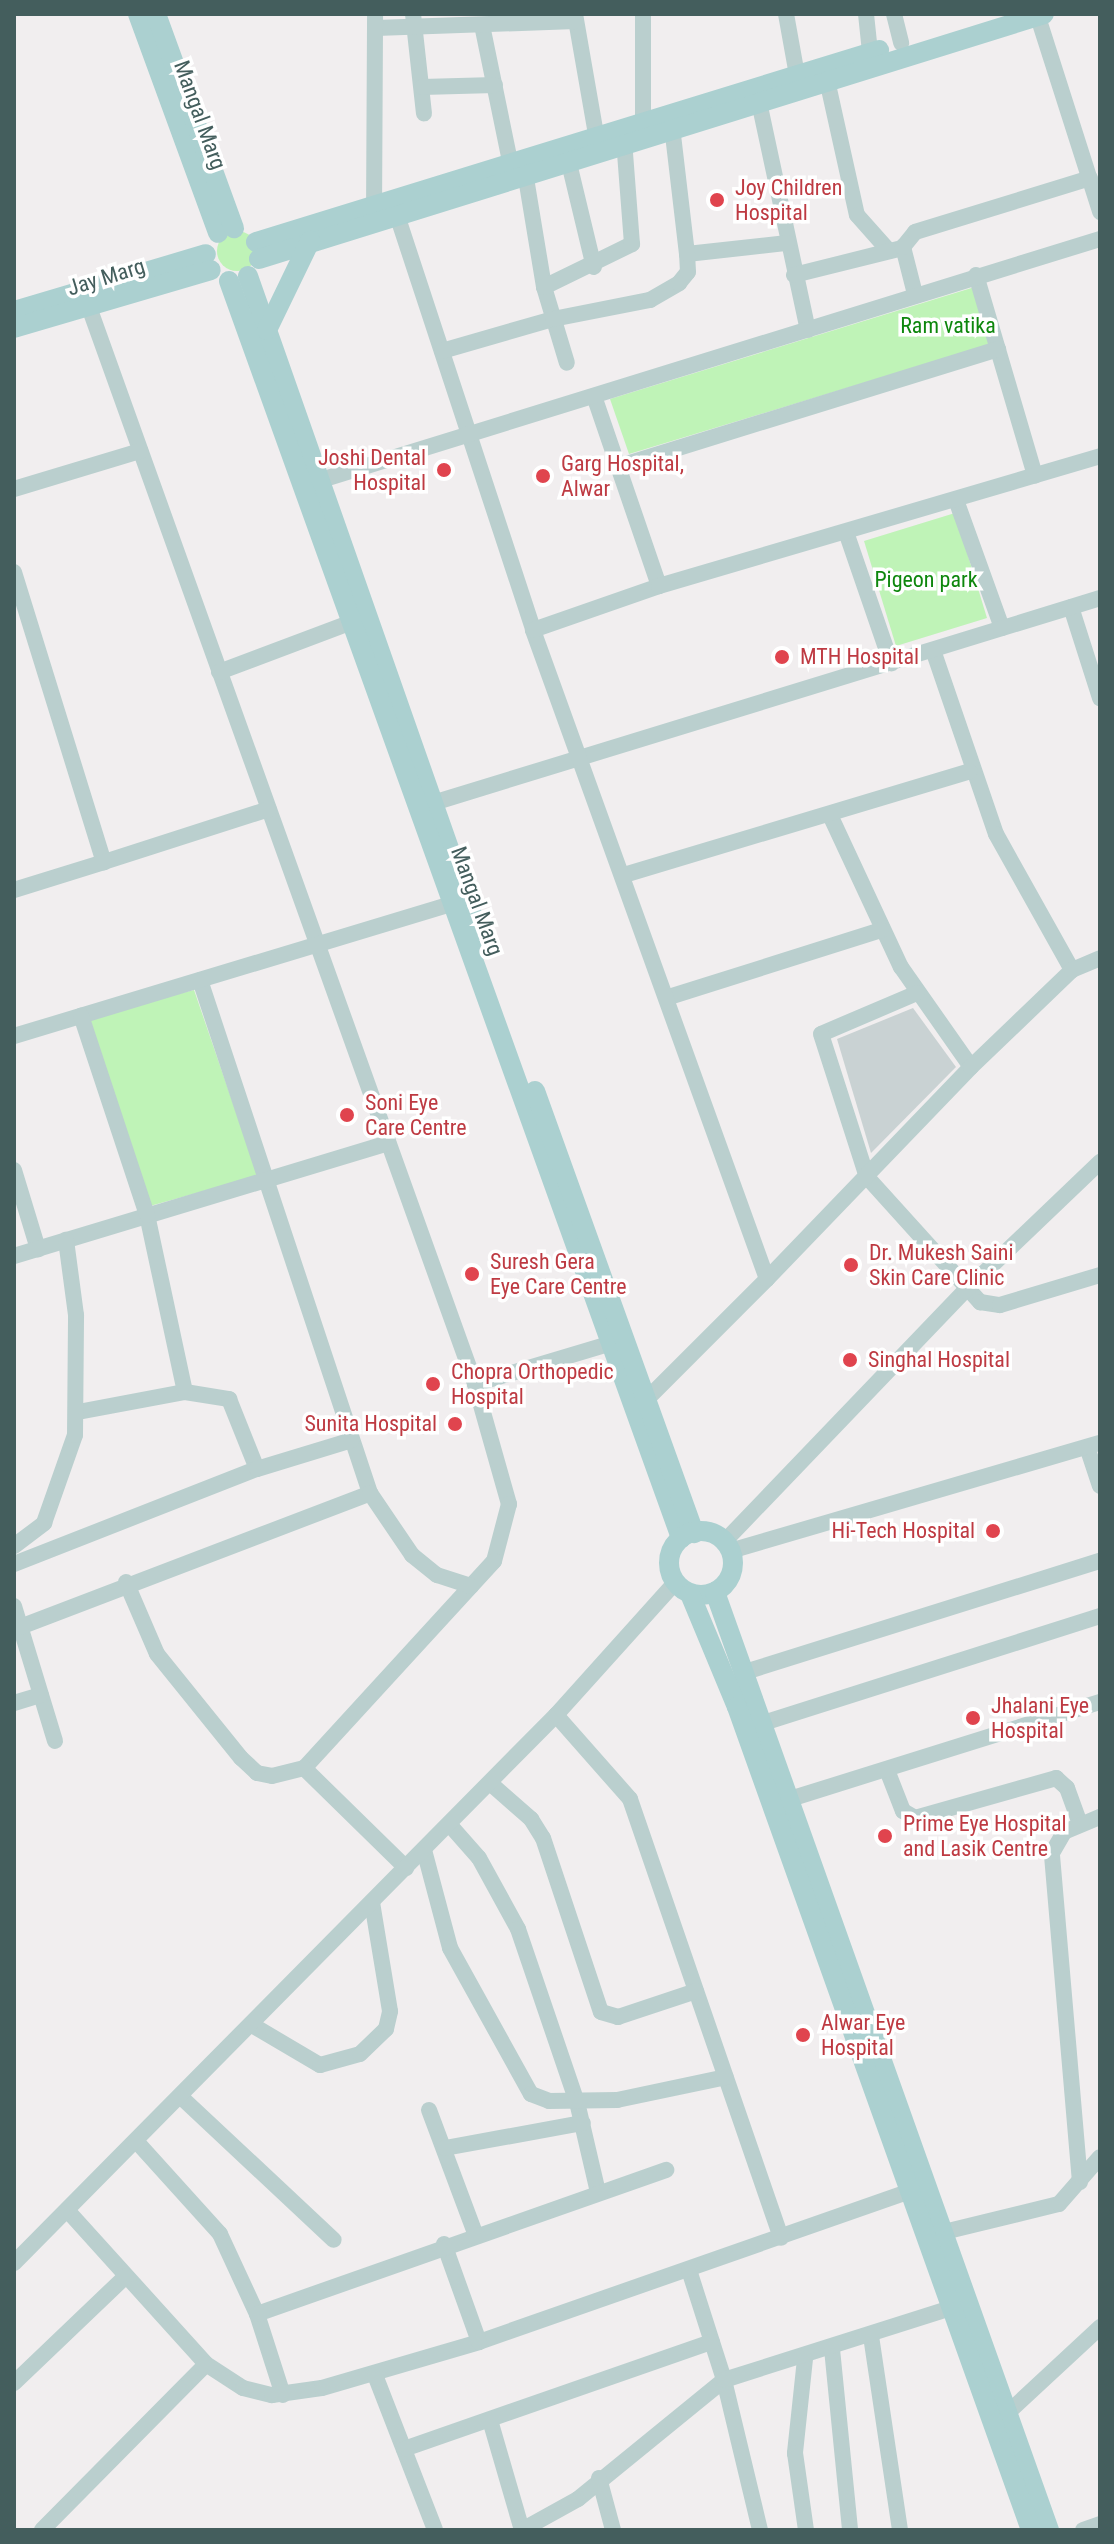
<!DOCTYPE html>
<style>
body{margin:0}
#map{position:relative;width:1114px;height:2544px;overflow:hidden;background:#f1eeef;font-family:"Roboto Condensed",sans-serif}
div>[style]{position:absolute}
[style*='--x']{left:calc(var(--x)*1px);top:calc(var(--y)*1px);width:calc(var(--w)*1px);rotate:calc(var(--a)*1deg)}
.green>*{inset:0;background:#bff3b7}
.round{border-radius:50%}
.building>*{inset:0;background:#c9d2d3}
.minor>*{height:16px;margin:-8px;padding:0 8px;transform-origin:8px;border-radius:8px;background:#bacfce}
.major>*{height:20px;margin:-10px;padding:0 10px;transform-origin:10px;border-radius:10px;background:#abd0d0}
.major>.ring{margin:-10px;padding:0;box-sizing:content-box;background:none;border:20px solid #abd0d0;border-radius:50%}
.dots>*{width:22px;height:22px;translate:-50% -50%;box-sizing:border-box;border:4px solid #fff;border-radius:50%}
span{translate:-50% -50%;white-space:nowrap;text-align:center;line-height:1.15;-webkit-text-stroke:7px #fff;paint-order:stroke}
.street-label{font-size:22px;color:#445e5d}
.health-label{font-size:22px;color:#be3a42}
.left{translate:0 -50%;text-align:left}
.right{translate:-100% -50%;text-align:right}
.park-label{font-size:22px;color:#0e870d}
.frame{position:absolute;inset:0;border:16px solid #445e5d;pointer-events:none}
</style>
<div id="map">
<div class="green">
<i class="round" style="left:217px;top:231px;width:40px;height:40px"></i>
<i style="clip-path:polygon(978px 286px,995px 343px,629px 454px,610px 399px)"></i>
<i style="clip-path:polygon(955px 513px,987px 618px,896px 646px,864px 541px)"></i>
<i style="clip-path:polygon(194px 990px,258px 1176px,150px 1206px,89px 1016px)"></i>
</div>
<div class="building">
<i style="clip-path:polygon(913px 1008px,956px 1067px,871px 1153px,837px 1039px)"></i>
</div>
<div class="minor">
<i style="--x:413;--y:14;--w:100;--a:83.7"></i>
<i style="--x:575;--y:14;--w:122;--a:80.1"></i>
<i style="--x:786;--y:14;--w:62;--a:79.8"></i>
<i style="--x:866;--y:14;--w:39;--a:84"></i>
<i style="--x:894;--y:14;--w:30;--a:76"></i>
<i style="--x:1037;--y:14;--w:208;--a:72.3"></i>
<i style="--x:482;--y:25;--w:139;--a:78.4"></i>
<i style="--x:376;--y:28;--w:200;--a:-2"></i>
<i style="--x:827;--y:80;--w:138;--a:77.5"></i>
<i style="--x:857;--y:215;--w:48;--a:48.4"></i>
<i style="--x:422;--y:87;--w:73;--a:-1.6"></i>
<i style="--x:759;--y:102;--w:233;--a:77.9"></i>
<i style="--x:643;--y:121;--w:107;--a:-90"></i>
<i style="--x:568;--y:159;--w:111;--a:76.5"></i>
<i style="--x:525;--y:172;--w:117;--a:80.6"></i>
<i style="--x:544;--y:287;--w:79;--a:73.2"></i>
<i style="--x:394;--y:206;--w:446;--a:71.8"></i>
<i style="--x:374;--y:217;--w:203;--a:-89.7"></i>
<i style="--x:687;--y:254;--w:101;--a:-6.3"></i>
<i style="--x:794;--y:275;--w:107;--a:-14"></i>
<i style="--x:976;--y:275;--w:209;--a:73.6"></i>
<i style="--x:544;--y:287;--w:98;--a:-26"></i>
<i style="--x:632;--y:244;--w:103;--a:-94.4"></i>
<i style="--x:915;--y:294;--w:49;--a:-104.3"></i>
<i style="--x:903;--y:247;--w:19;--a:-51"></i>
<i style="--x:915;--y:232;--w:183;--a:-17.1"></i>
<i style="--x:89;--y:307;--w:1144;--a:70.28"></i>
<i style="--x:475;--y:1384;--w:125;--a:74.2"></i>
<i style="--x:509;--y:1504;--w:59;--a:104.7"></i>
<i style="--x:494;--y:1561;--w:281;--a:132.5"></i>
<i style="--x:304;--y:1768;--w:143;--a:44.4"></i>
<i style="--x:442;--y:351;--w:116;--a:-16.1"></i>
<i style="--x:553;--y:319;--w:99;--a:-11.1"></i>
<i style="--x:650;--y:300;--w:34;--a:-30"></i>
<i style="--x:679;--y:283;--w:14;--a:-51"></i>
<i style="--x:688;--y:272;--w:18;--a:-93"></i>
<i style="--x:687;--y:254;--w:128;--a:-96.7"></i>
<i style="--x:594;--y:396;--w:201;--a:71.1"></i>
<i style="--x:617;--y:467;--w:399;--a:-17.2"></i>
<i style="--x:318;--y:481;--w:819;--a:-17.2"></i>
<i style="--x:14;--y:489;--w:132;--a:-16.8"></i>
<i style="--x:956;--y:500;--w:136;--a:70.2"></i>
<i style="--x:846;--y:532;--w:139;--a:71"></i>
<i style="--x:14;--y:572;--w:304;--a:72.8"></i>
<i style="--x:104;--y:862;--w:173;--a:-17.8"></i>
<i style="--x:1071;--y:607;--w:96;--a:72.3"></i>
<i style="--x:933;--y:650;--w:194;--a:71.1"></i>
<i style="--x:996;--y:834;--w:156;--a:60.8"></i>
<i style="--x:219;--y:672;--w:142;--a:-20.6"></i>
<i style="--x:433;--y:803;--w:698;--a:-17.08"></i>
<i style="--x:830;--y:815;--w:168;--a:65"></i>
<i style="--x:901;--y:967;--w:122;--a:55"></i>
<i style="--x:624;--y:875;--w:361;--a:-16.7"></i>
<i style="--x:14;--y:890;--w:94;--a:-17.3"></i>
<i style="--x:200;--y:980;--w:540;--a:71.67"></i>
<i style="--x:917;--y:993;--w:104;--a:156.9"></i>
<i style="--x:821;--y:1034;--w:150;--a:72.2"></i>
<i style="--x:867;--y:1177;--w:169;--a:47.9"></i>
<i style="--x:980;--y:1302;--w:20;--a:9"></i>
<i style="--x:1000;--y:1305;--w:104;--a:-16.7"></i>
<i style="--x:669;--y:997;--w:222;--a:-17.5"></i>
<i style="--x:14;--y:1036;--w:470;--a:-16.8"></i>
<i style="--x:14;--y:1170;--w:83;--a:73.1"></i>
<i style="--x:14;--y:1256;--w:391;--a:-16.8"></i>
<i style="--x:767;--y:1279;--w:294;--a:-46.1"></i>
<i style="--x:971;--y:1067;--w:140;--a:-43.8"></i>
<i style="--x:1072;--y:970;--w:30;--a:-23"></i>
<i style="--x:475;--y:1384;--w:139;--a:-16.7"></i>
<i style="--x:185;--y:1392;--w:45;--a:9"></i>
<i style="--x:229;--y:1399;--w:75;--a:68.2"></i>
<i style="--x:646;--y:1400;--w:171;--a:-45"></i>
<i style="--x:767;--y:1279;--w:690;--a:-109.83"></i>
<i style="--x:533;--y:630;--w:133;--a:-19.2"></i>
<i style="--x:659;--y:586;--w:460;--a:-16.4"></i>
<i style="--x:78;--y:1412;--w:109;--a:-10.6"></i>
<i style="--x:185;--y:1392;--w:181;--a:-102.1"></i>
<i style="--x:147;--y:1215;--w:210;--a:-108.3"></i>
<i style="--x:1087;--y:1447;--w:41;--a:71.6"></i>
<i style="--x:724;--y:1542;--w:348;--a:-46.2"></i>
<i style="--x:965;--y:1291;--w:187;--a:-43.7"></i>
<i style="--x:14;--y:1546;--w:38;--a:-37"></i>
<i style="--x:44;--y:1523;--w:93;--a:-70.6"></i>
<i style="--x:75;--y:1435;--w:120;--a:-89.5"></i>
<i style="--x:76;--y:1315;--w:76;--a:-97.6"></i>
<i style="--x:730;--y:1551;--w:385;--a:-16.3"></i>
<i style="--x:14;--y:1564;--w:261;--a:-21.4"></i>
<i style="--x:257;--y:1469;--w:99;--a:-17"></i>
<i style="--x:126;--y:1582;--w:78;--a:66.7"></i>
<i style="--x:157;--y:1654;--w:134;--a:51.1"></i>
<i style="--x:241;--y:1758;--w:22;--a:43"></i>
<i style="--x:257;--y:1773;--w:15;--a:11"></i>
<i style="--x:272;--y:1776;--w:33;--a:-14"></i>
<i style="--x:14;--y:1606;--w:141;--a:73.1"></i>
<i style="--x:20;--y:1627;--w:375;--a:-20.9"></i>
<i style="--x:370;--y:1493;--w:75;--a:55.9"></i>
<i style="--x:412;--y:1555;--w:32;--a:39"></i>
<i style="--x:437;--y:1575;--w:36;--a:18"></i>
<i style="--x:745;--y:1672;--w:372;--a:-17.4"></i>
<i style="--x:14;--y:1703;--w:28;--a:-17"></i>
<i style="--x:556;--y:1715;--w:112;--a:48.6"></i>
<i style="--x:630;--y:1799;--w:464;--a:71"></i>
<i style="--x:763;--y:1723;--w:354;--a:-17.6"></i>
<i style="--x:887;--y:1770;--w:44;--a:68.7"></i>
<i style="--x:903;--y:1811;--w:14;--a:30"></i>
<i style="--x:915;--y:1818;--w:147;--a:-15.8"></i>
<i style="--x:1056;--y:1778;--w:15;--a:42"></i>
<i style="--x:1067;--y:1788;--w:38;--a:70"></i>
<i style="--x:490;--y:1783;--w:55;--a:41.3"></i>
<i style="--x:531;--y:1819;--w:22;--a:58"></i>
<i style="--x:543;--y:1838;--w:183;--a:71.6"></i>
<i style="--x:601;--y:2012;--w:18;--a:16"></i>
<i style="--x:618;--y:2017;--w:82;--a:-18.4"></i>
<i style="--x:790;--y:1799;--w:325;--a:-17.4"></i>
<i style="--x:449;--y:1824;--w:45;--a:48.6"></i>
<i style="--x:479;--y:1858;--w:81;--a:61.2"></i>
<i style="--x:518;--y:1929;--w:183;--a:71.2"></i>
<i style="--x:577;--y:2102;--w:92;--a:76.9"></i>
<i style="--x:424;--y:1850;--w:101;--a:75.1"></i>
<i style="--x:450;--y:1948;--w:167;--a:61"></i>
<i style="--x:531;--y:2094;--w:19;--a:21"></i>
<i style="--x:549;--y:2101;--w:68;--a:-0.8"></i>
<i style="--x:617;--y:2100;--w:111;--a:-11.9"></i>
<i style="--x:252;--y:2025;--w:79;--a:30.5"></i>
<i style="--x:320;--y:2065;--w:41;--a:-15.4"></i>
<i style="--x:360;--y:2054;--w:36;--a:-44"></i>
<i style="--x:386;--y:2029;--w:18;--a:-77"></i>
<i style="--x:390;--y:2011;--w:110;--a:-99.4"></i>
<i style="--x:181;--y:2097;--w:209;--a:43.1"></i>
<i style="--x:429;--y:2110;--w:131;--a:69.5"></i>
<i style="--x:137;--y:2142;--w:124;--a:47.9"></i>
<i style="--x:220;--y:2234;--w:88;--a:65.2"></i>
<i style="--x:257;--y:2314;--w:85;--a:72.2"></i>
<i style="--x:445;--y:2148;--w:140;--a:-10.3"></i>
<i style="--x:1080;--y:2182;--w:330;--a:-94.9"></i>
<i style="--x:1052;--y:1853;--w:24;--a:-60"></i>
<i style="--x:1064;--y:1832;--w:39;--a:-23"></i>
<i style="--x:67;--y:2210;--w:207;--a:47.9"></i>
<i style="--x:206;--y:2364;--w:44;--a:33"></i>
<i style="--x:243;--y:2388;--w:30;--a:14"></i>
<i style="--x:272;--y:2395;--w:50;--a:-8"></i>
<i style="--x:322;--y:2388;--w:164;--a:-16.3"></i>
<i style="--x:479;--y:2342;--w:457;--a:-19.3"></i>
<i style="--x:944;--y:2232;--w:118;--a:-13.7"></i>
<i style="--x:1059;--y:2204;--w:62;--a:-48.9"></i>
<i style="--x:444;--y:2244;--w:104;--a:70.3"></i>
<i style="--x:14;--y:2263;--w:771;--a:-45.32"></i>
<i style="--x:556;--y:1715;--w:178;--a:-48"></i>
<i style="--x:689;--y:2270;--w:115;--a:72.3"></i>
<i style="--x:724;--y:2380;--w:154;--a:76.5"></i>
<i style="--x:257;--y:2314;--w:434;--a:-19.4"></i>
<i style="--x:871;--y:2336;--w:196;--a:81.5"></i>
<i style="--x:832;--y:2349;--w:182;--a:84.3"></i>
<i style="--x:805;--y:2359;--w:95;--a:96.1"></i>
<i style="--x:795;--y:2453;--w:78;--a:81.9"></i>
<i style="--x:375;--y:2375;--w:166;--a:68.8"></i>
<i style="--x:14;--y:2383;--w:155;--a:-43.7"></i>
<i style="--x:490;--y:2420;--w:115;--a:73.8"></i>
<i style="--x:522;--y:2530;--w:64;--a:-29"></i>
<i style="--x:578;--y:2499;--w:188;--a:-39.2"></i>
<i style="--x:724;--y:2380;--w:241;--a:-17.6"></i>
<i style="--x:999;--y:2421;--w:138;--a:-42.9"></i>
<i style="--x:404;--y:2449;--w:326;--a:-19.2"></i>
<i style="--x:599;--y:2478;--w:54;--a:74.9"></i>
<i style="--x:42;--y:2530;--w:233;--a:-45.3"></i>
<i style="--x:1083;--y:2530;--w:18;--a:-19"></i>
</div>
<div class="major">
<i style="--x:138;--y:14;--w:233;--a:69.9"></i>
<i style="--x:156;--y:14;--w:228;--a:70"></i>
<i style="--x:256;--y:242;--w:652;--a:-17.13"></i>
<i style="--x:259;--y:259;--w:822;--a:-17.33"></i>
<i style="--x:248;--y:276;--w:712;--a:70.65"></i>
<i style="--x:229;--y:281;--w:1336;--a:70.22"></i>
<i style="--x:14;--y:311;--w:200;--a:-16.5"></i>
<i style="--x:14;--y:328;--w:205;--a:-16.4"></i>
<i style="--x:267;--y:330;--w:99;--a:-64.2"></i>
<i style="--x:535;--y:1091;--w:470;--a:70.2"></i>
<i class="ring" style="left:669px;top:1531px;width:44px;height:44px"></i>
<i style="--x:715;--y:1592;--w:996;--a:70.4"></i>
<i style="--x:690;--y:1594;--w:122;--a:67.4"></i>
<i style="--x:737;--y:1707;--w:874;--a:70.34"></i>
</div>
<div class="dots">
<i style="left:717px;top:200px;background:#e0444e"></i>
<i style="left:444px;top:470px;background:#e0444e"></i>
<i style="left:543px;top:476px;background:#e0444e"></i>
<i style="left:782px;top:657px;background:#e0444e"></i>
<i style="left:347px;top:1115px;background:#e0444e"></i>
<i style="left:851px;top:1265px;background:#e0444e"></i>
<i style="left:472px;top:1274px;background:#e0444e"></i>
<i style="left:850px;top:1360px;background:#e0444e"></i>
<i style="left:433px;top:1384px;background:#e0444e"></i>
<i style="left:455px;top:1424px;background:#e0444e"></i>
<i style="left:993px;top:1531px;background:#e0444e"></i>
<i style="left:973px;top:1718px;background:#e0444e"></i>
<i style="left:885px;top:1836px;background:#e0444e"></i>
<i style="left:803px;top:2035px;background:#e0444e"></i>
</div>
<div class="street-label">
<span style="left:200px;top:115px;rotate:70deg">Mangal Marg</span>
<span style="left:106px;top:277px;rotate:-17deg">Jay Marg</span>
<span style="left:477px;top:901px;rotate:70deg">Mangal Marg</span>
</div>
<div class="health-label">
<span class="left" style="left:735px;top:200px">Joy Children<br>Hospital</span>
<span class="right" style="left:426px;top:470px">Joshi Dental<br>Hospital</span>
<span class="left" style="left:561px;top:476px">Garg Hospital,<br>Alwar</span>
<span class="left" style="left:800px;top:657px">MTH Hospital</span>
<span class="left" style="left:365px;top:1115px">Soni Eye<br>Care Centre</span>
<span class="left" style="left:869px;top:1265px">Dr. Mukesh Saini<br>Skin Care Clinic</span>
<span class="left" style="left:490px;top:1274px">Suresh Gera<br>Eye Care Centre</span>
<span class="left" style="left:868px;top:1360px">Singhal Hospital</span>
<span class="left" style="left:451px;top:1384px">Chopra Orthopedic<br>Hospital</span>
<span class="right" style="left:437px;top:1424px">Sunita Hospital</span>
<span class="right" style="left:975px;top:1531px">Hi-Tech Hospital</span>
<span class="left" style="left:991px;top:1718px">Jhalani Eye<br>Hospital</span>
<span class="left" style="left:903px;top:1836px">Prime Eye Hospital<br>and Lasik Centre</span>
<span class="left" style="left:821px;top:2035px">Alwar Eye<br>Hospital</span>
</div>
<div class="park-label">
<span style="left:948px;top:326px">Ram vatika</span>
<span style="left:926px;top:580px">Pigeon park</span>
</div>
<div class="frame"></div>
</div>
